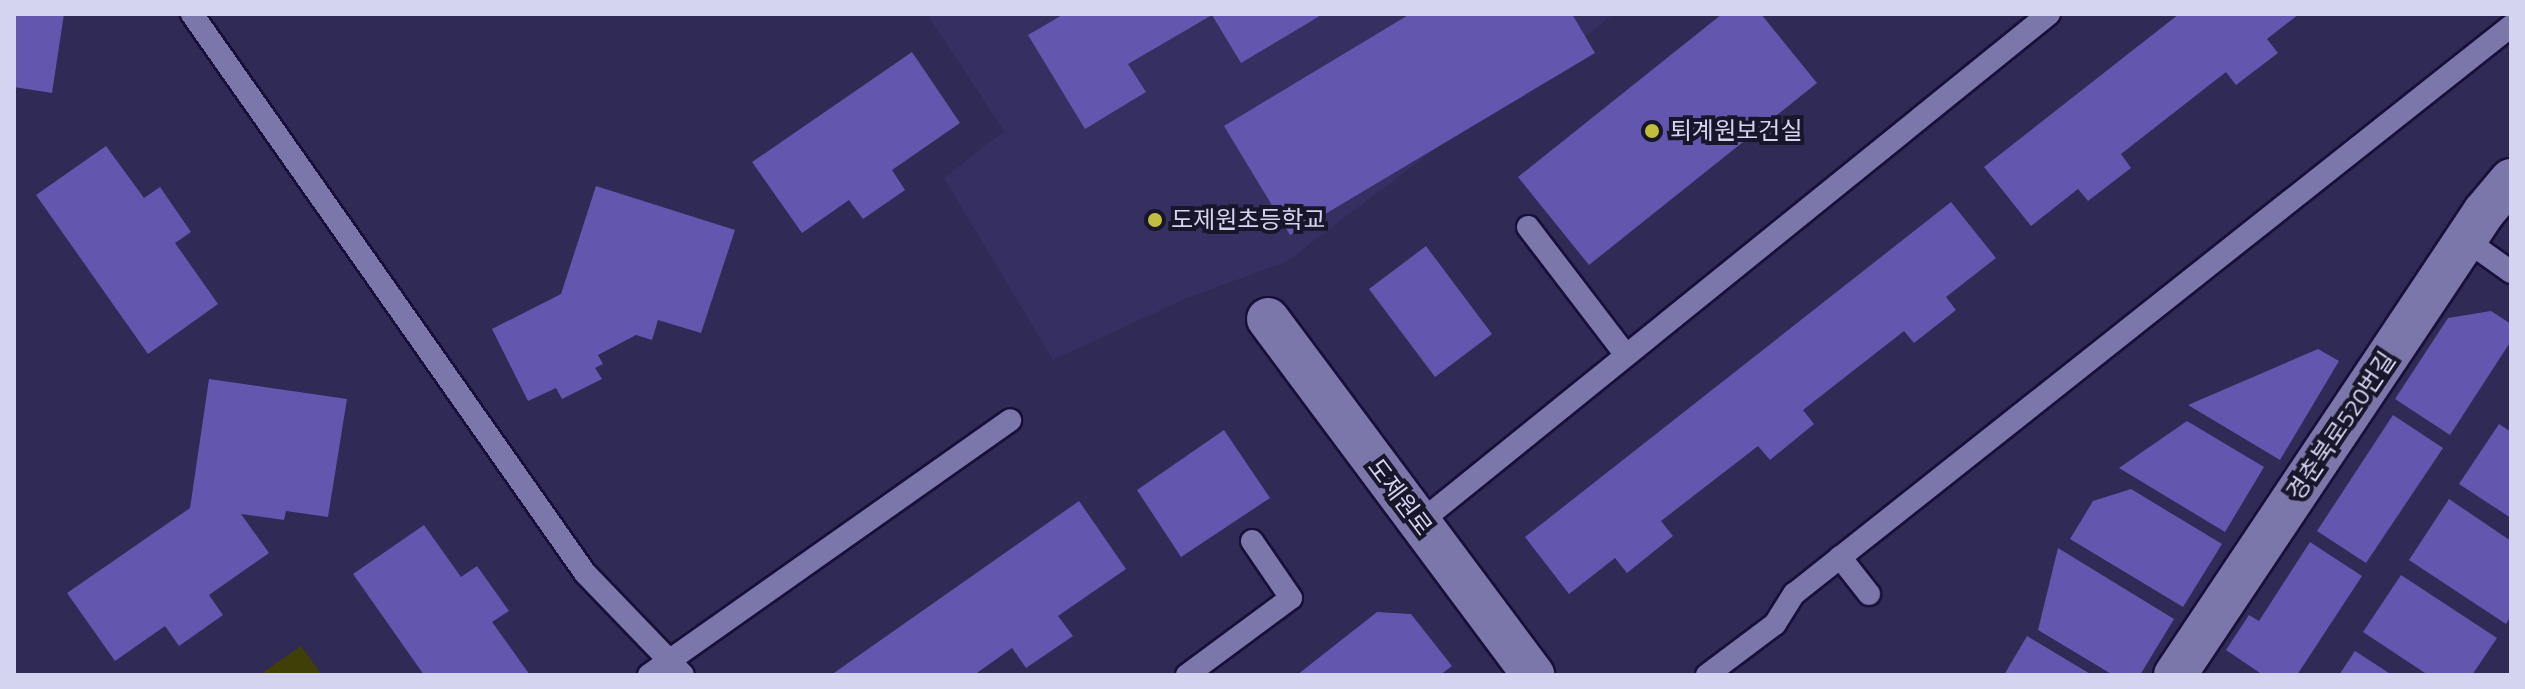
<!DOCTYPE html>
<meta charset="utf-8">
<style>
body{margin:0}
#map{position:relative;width:2525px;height:689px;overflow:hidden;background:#2f2a56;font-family:"Titillium Web","Noto Sans KR",sans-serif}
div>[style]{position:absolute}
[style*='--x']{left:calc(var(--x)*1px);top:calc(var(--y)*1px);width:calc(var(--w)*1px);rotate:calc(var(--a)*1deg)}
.built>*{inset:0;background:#362f62}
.green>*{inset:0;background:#413f08}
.building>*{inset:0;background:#6256ae}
.roads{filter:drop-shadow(2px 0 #18103a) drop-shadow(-2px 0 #18103a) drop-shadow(0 2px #18103a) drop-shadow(0 -2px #18103a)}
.service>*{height:22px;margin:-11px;padding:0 11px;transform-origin:11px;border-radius:11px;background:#7b77aa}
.minor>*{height:42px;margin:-21px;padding:0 21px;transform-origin:21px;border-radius:21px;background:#7b77aa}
.dots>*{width:22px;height:22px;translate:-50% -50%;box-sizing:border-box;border:4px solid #18162a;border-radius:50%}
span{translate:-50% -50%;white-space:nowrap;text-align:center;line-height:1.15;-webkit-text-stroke:8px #18162a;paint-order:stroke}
.poi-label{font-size:24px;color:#d4d3f0}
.left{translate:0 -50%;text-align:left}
.street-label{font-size:24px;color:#d4d3f0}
.frame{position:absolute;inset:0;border:16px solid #d4d3f0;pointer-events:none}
</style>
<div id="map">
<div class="built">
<i style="clip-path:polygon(927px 14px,1614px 14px,1286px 262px,1187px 298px,1053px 360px,944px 178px,1004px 131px)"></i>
</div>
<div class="green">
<i style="clip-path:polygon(301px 646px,322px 675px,259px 675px)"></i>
</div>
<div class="building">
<i style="clip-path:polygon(14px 14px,64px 14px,52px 93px,14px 87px)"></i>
<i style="clip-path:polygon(1064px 14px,1323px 14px,1241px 63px,1212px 15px,1128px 64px,1146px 92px,1085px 129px,1028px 35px)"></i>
<i style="clip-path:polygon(1410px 14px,1572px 14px,1595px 53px,1290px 235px,1224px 126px)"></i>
<i style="clip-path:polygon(1722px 14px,1761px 14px,1817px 83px,1589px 265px,1518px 177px)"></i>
<i style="clip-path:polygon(2179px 14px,2299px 14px,2267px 39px,2278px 53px,2236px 85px,2226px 72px,2121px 154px,2131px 168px,2088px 201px,2078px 189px,2031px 226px,1984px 167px)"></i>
<i style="clip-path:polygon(912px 52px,960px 123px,892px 170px,905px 190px,863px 219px,849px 200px,802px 233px,752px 162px)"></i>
<i style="clip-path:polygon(106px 146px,144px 198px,160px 187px,191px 232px,175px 243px,218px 304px,148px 354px,36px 195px)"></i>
<i style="clip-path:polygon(596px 186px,735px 230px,701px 333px,658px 320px,652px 340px,636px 335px,598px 355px,603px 364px,595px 368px,602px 379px,562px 399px,556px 388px,528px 401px,492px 329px,561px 294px)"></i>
<i style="clip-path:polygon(1951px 202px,1996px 258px,1946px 297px,1956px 310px,1914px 343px,1904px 331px,1803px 410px,1814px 424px,1770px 460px,1758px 446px,1661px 521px,1673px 536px,1627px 573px,1615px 558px,1569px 594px,1525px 537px)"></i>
<i style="clip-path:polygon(1426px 246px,1492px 334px,1435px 377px,1369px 289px)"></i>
<i style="clip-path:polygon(2491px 311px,2511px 324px,2511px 341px,2450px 435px,2395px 399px,2448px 318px)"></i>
<i style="clip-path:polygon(2318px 349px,2339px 361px,2280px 460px,2188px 405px)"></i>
<i style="clip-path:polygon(209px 379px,347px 399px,328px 517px,286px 511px,284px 520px,241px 514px,269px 553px,209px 595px,223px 615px,179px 646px,165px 626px,115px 661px,67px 593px,190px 508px)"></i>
<i style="clip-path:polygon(2393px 415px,2443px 448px,2366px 563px,2317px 531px)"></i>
<i style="clip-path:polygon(2187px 421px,2264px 467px,2225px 532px,2119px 468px)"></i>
<i style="clip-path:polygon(2499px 424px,2511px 432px,2511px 518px,2459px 484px)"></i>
<i style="clip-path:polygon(1224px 430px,1270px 498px,1181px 557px,1137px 490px)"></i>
<i style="clip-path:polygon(2131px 489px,2222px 544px,2183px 607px,2070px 539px,2093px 501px)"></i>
<i style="clip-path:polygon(2449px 499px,2511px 541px,2511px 616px,2506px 624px,2409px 560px)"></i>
<i style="clip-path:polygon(1079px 501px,1126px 569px,1058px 616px,1073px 636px,1026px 668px,1012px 648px,974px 675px,831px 675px)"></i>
<i style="clip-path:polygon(424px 525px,461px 577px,477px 566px,509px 611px,492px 622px,530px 675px,424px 675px,353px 574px)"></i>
<i style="clip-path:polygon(2310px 542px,2362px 576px,2297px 675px,2263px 675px,2226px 650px,2249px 615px,2259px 621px)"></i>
<i style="clip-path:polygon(2058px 548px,2174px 619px,2140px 675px,2113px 675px,2038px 630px)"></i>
<i style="clip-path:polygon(2401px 575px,2497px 638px,2472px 675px,2428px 675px,2363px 632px)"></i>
<i style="clip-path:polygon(1377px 612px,1411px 614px,1452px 666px,1440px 675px,1297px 675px)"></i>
<i style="clip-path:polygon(2027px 636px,2092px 675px,2004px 675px)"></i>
<i style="clip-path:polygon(2355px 651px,2392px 675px,2339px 675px)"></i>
</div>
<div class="roads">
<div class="service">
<i style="--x:192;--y:14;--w:683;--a:54.89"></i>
<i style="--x:585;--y:573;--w:141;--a:46.1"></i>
<i style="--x:1528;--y:227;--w:161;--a:52.6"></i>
<i style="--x:2466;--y:240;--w:55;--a:35.4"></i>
<i style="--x:1419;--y:523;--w:810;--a:-38.94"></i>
<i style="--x:1840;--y:557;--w:47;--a:51.9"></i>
<i style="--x:649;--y:675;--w:442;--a:-35.2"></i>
<i style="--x:1187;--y:675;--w:129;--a:-36.5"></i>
<i style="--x:1291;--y:598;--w:69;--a:-124.4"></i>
<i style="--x:1707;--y:675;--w:85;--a:-36.9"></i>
<i style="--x:1775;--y:624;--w:36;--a:-58"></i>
<i style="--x:1794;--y:594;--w:915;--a:-38.39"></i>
</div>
<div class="minor">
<i style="--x:1268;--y:319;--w:444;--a:53.3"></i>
<i style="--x:2175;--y:675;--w:557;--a:-56.28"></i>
<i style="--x:2484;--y:212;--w:42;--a:-49.8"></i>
</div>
</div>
<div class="dots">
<i style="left:1652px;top:131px;background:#c2bd3f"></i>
<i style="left:1155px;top:220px;background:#c2bd3f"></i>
</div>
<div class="poi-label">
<span class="left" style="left:1670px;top:131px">퇴계원보건실</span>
<span class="left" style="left:1171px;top:220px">도제원초등학교</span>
</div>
<div class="street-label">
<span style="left:2341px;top:426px;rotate:-56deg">경춘북로520번길</span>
<span style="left:1400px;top:497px;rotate:53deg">도제원로</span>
</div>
<div class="frame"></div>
</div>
